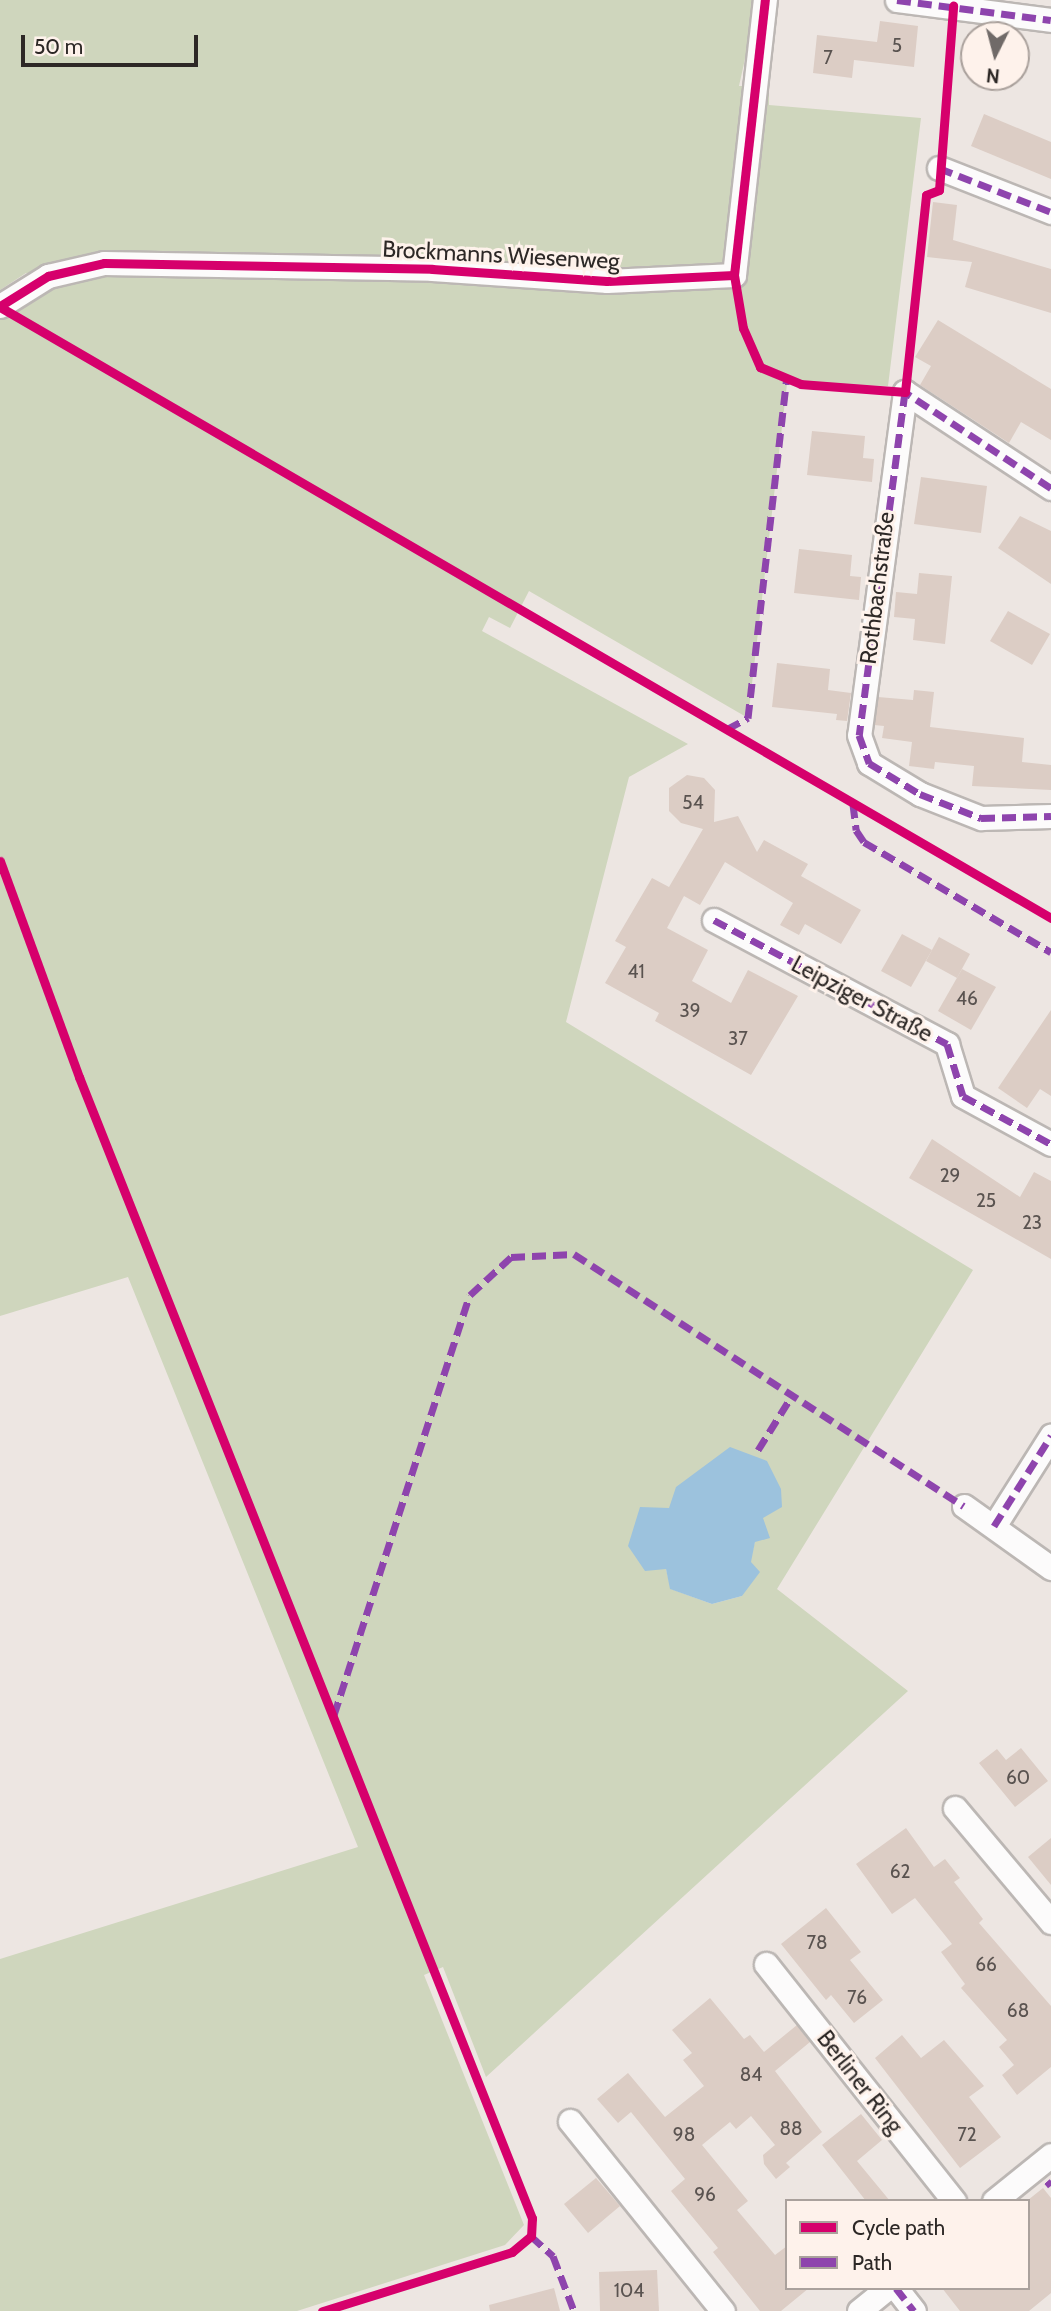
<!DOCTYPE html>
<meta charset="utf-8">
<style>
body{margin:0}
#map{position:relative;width:1051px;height:2311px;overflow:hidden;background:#ede6e2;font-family:Cabin,sans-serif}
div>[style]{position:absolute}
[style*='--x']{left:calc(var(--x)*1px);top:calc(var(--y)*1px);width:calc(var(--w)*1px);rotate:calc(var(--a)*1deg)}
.green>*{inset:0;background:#cfd6bd}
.water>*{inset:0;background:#9cc2dd}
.building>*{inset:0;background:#dccdc5}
.roads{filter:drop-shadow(2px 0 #bcb7b4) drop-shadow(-2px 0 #bcb7b4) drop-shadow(0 2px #bcb7b4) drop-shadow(0 -2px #bcb7b4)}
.minor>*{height:23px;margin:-11.5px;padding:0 11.5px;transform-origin:11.5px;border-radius:11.5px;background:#fcfbfb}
.quiet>*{height:7px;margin-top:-3.5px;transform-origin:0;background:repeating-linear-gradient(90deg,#8e44ad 0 14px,transparent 0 21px)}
.cycleway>*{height:9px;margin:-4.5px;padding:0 4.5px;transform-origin:4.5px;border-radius:4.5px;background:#d6006c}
span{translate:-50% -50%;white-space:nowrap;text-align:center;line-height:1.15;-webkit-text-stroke:6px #fef2eb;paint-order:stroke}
.number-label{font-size:19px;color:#5a5350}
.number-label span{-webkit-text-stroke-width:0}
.street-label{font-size:23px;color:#2d2826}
.legend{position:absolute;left:785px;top:2199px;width:245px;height:91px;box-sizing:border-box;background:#fef2eb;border:2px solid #aaa19c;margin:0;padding:9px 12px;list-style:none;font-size:21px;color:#2d2826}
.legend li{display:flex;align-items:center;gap:14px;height:35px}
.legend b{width:35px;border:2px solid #aaa19c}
.north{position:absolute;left:960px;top:21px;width:70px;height:70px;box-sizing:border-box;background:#fef2eb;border:2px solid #aaa19c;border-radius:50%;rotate:186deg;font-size:19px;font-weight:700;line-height:28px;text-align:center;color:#2d2826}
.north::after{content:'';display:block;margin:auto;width:24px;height:32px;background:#706a68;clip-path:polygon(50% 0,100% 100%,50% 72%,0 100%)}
.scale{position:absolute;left:21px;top:35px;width:177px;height:32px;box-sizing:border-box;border:4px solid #2d2826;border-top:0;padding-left:9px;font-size:21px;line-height:24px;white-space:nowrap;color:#2d2826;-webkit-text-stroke:5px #fef2eb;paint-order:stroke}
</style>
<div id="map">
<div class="green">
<i style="clip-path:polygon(evenodd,0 0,758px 0,739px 86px,769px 86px,769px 105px,921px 118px,888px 386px,787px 384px,748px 718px,529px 591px,510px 628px,489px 617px,482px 631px,688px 744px,629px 777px,566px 1022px,973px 1270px,777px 1589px,908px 1691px,486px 2077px,443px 1967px,424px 1975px,524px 2225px,505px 2245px,297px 2311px,0 2311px,0 1959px,358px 1847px,128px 1277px,0 1316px,0 320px,54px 283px,26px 273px,0 290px,0 0,730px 1448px,755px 1541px,742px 1596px,712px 1604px,671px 1589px,666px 1569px,730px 1448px)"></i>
</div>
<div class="water">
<i style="clip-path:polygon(730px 1447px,767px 1461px,781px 1489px,782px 1507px,763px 1518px,770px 1538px,755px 1542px,751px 1562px,760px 1572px,742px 1596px,712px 1604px,670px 1589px,666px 1569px,645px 1571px,628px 1546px,640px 1507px,669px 1508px,676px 1487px)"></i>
</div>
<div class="building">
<i style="clip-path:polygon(880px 21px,918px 26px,914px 67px,854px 60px,852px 78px,813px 73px,817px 35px,877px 42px)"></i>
<i style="clip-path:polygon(984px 114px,1051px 142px,1051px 179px,971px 146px)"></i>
<i style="clip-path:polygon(933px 202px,957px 205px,953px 240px,1051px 269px,1051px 313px,965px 287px,972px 262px,927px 257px)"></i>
<i style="clip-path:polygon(938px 320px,1051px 389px,1051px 440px,1021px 422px,1009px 443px,920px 385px,931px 366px,915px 357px)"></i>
<i style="clip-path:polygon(812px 431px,865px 436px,863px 458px,874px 459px,872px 482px,807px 475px)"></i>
<i style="clip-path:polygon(921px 477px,987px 486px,981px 533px,914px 524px)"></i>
<i style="clip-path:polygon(1020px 516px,1051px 531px,1051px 584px,998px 548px)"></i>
<i style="clip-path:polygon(799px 549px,852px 555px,850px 576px,861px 577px,859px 600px,794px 593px)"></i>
<i style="clip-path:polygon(919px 573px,952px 576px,945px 644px,913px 640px,915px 619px,894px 617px,896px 592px,917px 594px)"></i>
<i style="clip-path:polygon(1008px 611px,1050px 634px,1032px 665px,990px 641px)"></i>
<i style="clip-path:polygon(777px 663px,830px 669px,828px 690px,851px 693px,847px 721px,836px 720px,837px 714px,772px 707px)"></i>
<i style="clip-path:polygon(914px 690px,934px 692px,930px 727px,1024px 738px,1022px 762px,1051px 765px,1051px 790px,972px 786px,974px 766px,935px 762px,934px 769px,909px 766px,912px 742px,882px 738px,884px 726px,874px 725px,878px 697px,913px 700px)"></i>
<i style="clip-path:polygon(687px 775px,704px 778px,715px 790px,714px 822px,738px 816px,757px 852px,764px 840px,808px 864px,801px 876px,861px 910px,841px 944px,805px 924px,799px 935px,780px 925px,793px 903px,725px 862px,700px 905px,684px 896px,667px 928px,708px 950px,692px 981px,731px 1003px,748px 970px,798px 996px,751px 1075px,655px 1021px,659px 1013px,605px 983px,626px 947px,615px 941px,652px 878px,669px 887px,703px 829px,681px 823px,669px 811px,669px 788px)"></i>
<i style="clip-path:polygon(902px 934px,932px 950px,911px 987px,881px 971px)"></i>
<i style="clip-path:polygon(939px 937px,970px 954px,957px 978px,926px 961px)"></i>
<i style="clip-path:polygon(962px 969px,996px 987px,971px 1030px,938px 1011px)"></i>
<i style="clip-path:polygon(1051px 1010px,1051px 1096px,1040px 1089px,1027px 1108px,998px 1088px)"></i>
<i style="clip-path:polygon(932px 1139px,1020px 1197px,1034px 1172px,1051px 1181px,1051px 1259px,909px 1178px)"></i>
<i style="clip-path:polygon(1021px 1748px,1048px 1781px,1015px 1807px,979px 1763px,997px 1749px,1006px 1760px)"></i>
<i style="clip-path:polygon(906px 1828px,934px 1867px,945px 1859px,960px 1878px,954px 1882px,983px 1919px,979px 1923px,1051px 2006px,1051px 2067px,1017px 2095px,1002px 2075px,1014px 2065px,999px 2047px,1007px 2040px,961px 1988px,965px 1984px,941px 1952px,952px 1944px,915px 1898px,892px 1914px,856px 1864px)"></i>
<i style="clip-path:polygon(1051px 1838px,1051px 1885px,1028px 1857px)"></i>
<i style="clip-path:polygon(826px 1908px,861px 1952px,850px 1960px,883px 2000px,854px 2023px,831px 1995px,826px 2000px,781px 1944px)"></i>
<i style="clip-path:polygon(710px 1998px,744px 2039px,750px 2035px,764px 2052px,797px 2025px,810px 2042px,775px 2071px,822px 2132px,786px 2163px,790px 2167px,776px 2179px,764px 2164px,763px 2155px,775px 2145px,751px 2116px,736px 2129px,730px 2122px,702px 2145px,748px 2201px,737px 2210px,775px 2255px,787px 2246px,787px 2288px,809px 2288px,781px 2311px,760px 2311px,713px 2252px,718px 2248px,671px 2191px,685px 2179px,631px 2112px,618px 2123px,597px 2099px,628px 2073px,665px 2117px,704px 2086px,683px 2060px,692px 2053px,672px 2030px)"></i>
<i style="clip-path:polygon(902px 2035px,921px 2058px,944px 2040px,984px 2086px,969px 2097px,1001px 2137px,960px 2168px,875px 2058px)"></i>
<i style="clip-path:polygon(861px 2114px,882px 2140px,857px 2161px,890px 2201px,866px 2201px,822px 2145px)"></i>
<i style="clip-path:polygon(596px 2178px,620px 2206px,588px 2233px,564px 2204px)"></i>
<i style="clip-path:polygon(1043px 2188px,1051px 2198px,1051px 2293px,1029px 2311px,960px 2311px,942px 2288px,1028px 2288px,1028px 2200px)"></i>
<i style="clip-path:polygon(657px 2270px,659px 2311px,600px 2311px,599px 2272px)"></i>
<i style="clip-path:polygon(554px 2288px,560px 2311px,490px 2311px,489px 2305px)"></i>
</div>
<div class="roads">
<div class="minor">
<i style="--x:897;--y:0;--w:155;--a:7.4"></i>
<i style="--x:939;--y:168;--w:120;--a:21.4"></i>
<i style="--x:0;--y:306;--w:57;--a:-32"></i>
<i style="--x:48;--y:276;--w:57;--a:-13.1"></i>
<i style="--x:104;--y:263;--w:328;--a:1"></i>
<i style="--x:432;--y:269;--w:175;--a:3.9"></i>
<i style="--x:607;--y:281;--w:127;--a:-2.7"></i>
<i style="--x:734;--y:275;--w:277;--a:-83.6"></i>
<i style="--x:1051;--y:488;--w:175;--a:-146.7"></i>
<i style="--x:905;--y:392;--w:346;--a:97.6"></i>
<i style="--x:859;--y:735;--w:30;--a:70"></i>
<i style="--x:869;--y:763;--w:60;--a:31.3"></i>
<i style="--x:920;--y:794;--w:66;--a:21.5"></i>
<i style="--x:981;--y:818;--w:70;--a:-1.6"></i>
<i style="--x:714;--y:920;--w:264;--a:28"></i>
<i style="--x:947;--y:1044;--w:54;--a:72.9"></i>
<i style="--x:963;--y:1096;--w:100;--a:28.6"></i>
<i style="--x:964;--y:1506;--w:107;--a:35.5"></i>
<i style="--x:994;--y:1526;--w:107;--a:-57.7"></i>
<i style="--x:955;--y:1808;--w:149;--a:49.9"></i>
<i style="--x:766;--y:1964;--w:303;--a:51.6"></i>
<i style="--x:570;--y:2121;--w:244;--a:51.2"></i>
<i style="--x:994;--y:2201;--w:73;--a:-38.9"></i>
<i style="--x:896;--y:2288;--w:29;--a:52"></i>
<i style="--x:859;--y:2311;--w:36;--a:-39"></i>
</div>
</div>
<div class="quiet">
<i style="--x:897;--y:0;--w:155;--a:7.4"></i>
<i style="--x:939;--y:168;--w:120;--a:21.4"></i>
<i style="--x:1051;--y:488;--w:175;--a:-146.7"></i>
<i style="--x:905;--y:392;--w:346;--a:97.6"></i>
<i style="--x:859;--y:735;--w:30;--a:70"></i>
<i style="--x:869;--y:763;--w:60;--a:31.3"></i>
<i style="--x:920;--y:794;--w:66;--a:21.5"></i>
<i style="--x:981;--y:818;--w:70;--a:-1.6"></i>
<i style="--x:727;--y:729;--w:24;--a:-28"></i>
<i style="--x:748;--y:718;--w:342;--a:-83.5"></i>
<i style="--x:853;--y:804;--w:26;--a:83"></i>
<i style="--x:856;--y:830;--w:14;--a:56"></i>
<i style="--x:864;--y:842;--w:217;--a:30.5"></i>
<i style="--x:714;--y:920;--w:264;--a:28"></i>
<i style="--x:947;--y:1044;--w:54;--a:72.9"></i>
<i style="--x:963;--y:1096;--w:100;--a:28.6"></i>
<i style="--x:758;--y:1450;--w:66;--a:-58"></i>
<i style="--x:994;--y:1526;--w:107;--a:-57.7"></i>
<i style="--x:334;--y:1715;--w:441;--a:-72.1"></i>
<i style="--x:470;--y:1295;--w:56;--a:-42.8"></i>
<i style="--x:511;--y:1257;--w:63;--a:-2.7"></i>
<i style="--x:574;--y:1254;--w:464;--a:32.9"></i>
<i style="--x:1047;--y:2181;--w:6;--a:51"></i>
<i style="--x:531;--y:2236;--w:30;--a:42"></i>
<i style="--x:553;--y:2256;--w:59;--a:69.1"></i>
<i style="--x:896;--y:2288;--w:29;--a:52"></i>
</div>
<div class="cycleway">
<i style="--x:734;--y:275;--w:54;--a:80.4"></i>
<i style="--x:743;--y:328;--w:43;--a:66.4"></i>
<i style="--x:760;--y:367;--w:44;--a:22.5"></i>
<i style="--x:801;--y:384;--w:104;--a:4.4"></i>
<i style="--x:905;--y:392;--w:198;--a:-83.9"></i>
<i style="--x:926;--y:195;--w:14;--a:-21"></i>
<i style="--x:939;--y:190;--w:185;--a:-85.6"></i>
<i style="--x:0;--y:306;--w:57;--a:-32"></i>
<i style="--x:48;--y:276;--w:57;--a:-13.1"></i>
<i style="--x:104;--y:263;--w:328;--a:1"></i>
<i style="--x:432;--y:269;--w:175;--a:3.9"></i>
<i style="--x:607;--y:281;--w:127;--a:-2.7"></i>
<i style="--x:734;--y:275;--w:277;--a:-83.6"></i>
<i style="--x:0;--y:307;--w:1216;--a:30.17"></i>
<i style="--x:0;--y:861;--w:230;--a:69.9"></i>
<i style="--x:79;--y:1077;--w:1228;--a:68.35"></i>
<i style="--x:532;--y:2218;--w:18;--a:93"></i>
<i style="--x:531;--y:2236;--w:25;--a:140"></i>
<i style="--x:512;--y:2252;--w:199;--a:162.7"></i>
</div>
<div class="number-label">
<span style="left:897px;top:46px">5</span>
<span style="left:828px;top:58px">7</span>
<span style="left:693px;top:803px">54</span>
<span style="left:636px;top:972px">41</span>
<span style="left:967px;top:999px">46</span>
<span style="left:690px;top:1011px">39</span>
<span style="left:738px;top:1039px">37</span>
<span style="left:950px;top:1176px">29</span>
<span style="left:986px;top:1201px">25</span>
<span style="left:1032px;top:1223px">23</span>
<span style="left:1018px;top:1778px">60</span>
<span style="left:900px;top:1872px">62</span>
<span style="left:817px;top:1943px">78</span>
<span style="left:986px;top:1965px">66</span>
<span style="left:857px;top:1998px">76</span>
<span style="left:1018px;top:2011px">68</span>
<span style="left:751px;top:2075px">84</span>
<span style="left:791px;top:2129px">88</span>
<span style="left:684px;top:2135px">98</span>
<span style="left:967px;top:2135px">72</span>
<span style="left:705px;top:2195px">96</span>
<span style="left:629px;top:2291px">104</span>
</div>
<div class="street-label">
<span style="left:501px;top:255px;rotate:3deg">Brockmanns Wiesenweg</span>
<span style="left:877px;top:588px;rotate:-83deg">Rothbachstraße</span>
<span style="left:862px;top:999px;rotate:28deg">Leipziger Straße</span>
<span style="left:860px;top:2082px;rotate:52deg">Berliner Ring</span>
</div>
<ul class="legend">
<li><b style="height:9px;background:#d6006c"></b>Cycle path</li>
<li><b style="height:9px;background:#8e44ad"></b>Path</li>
</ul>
<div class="north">N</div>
<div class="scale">50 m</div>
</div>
